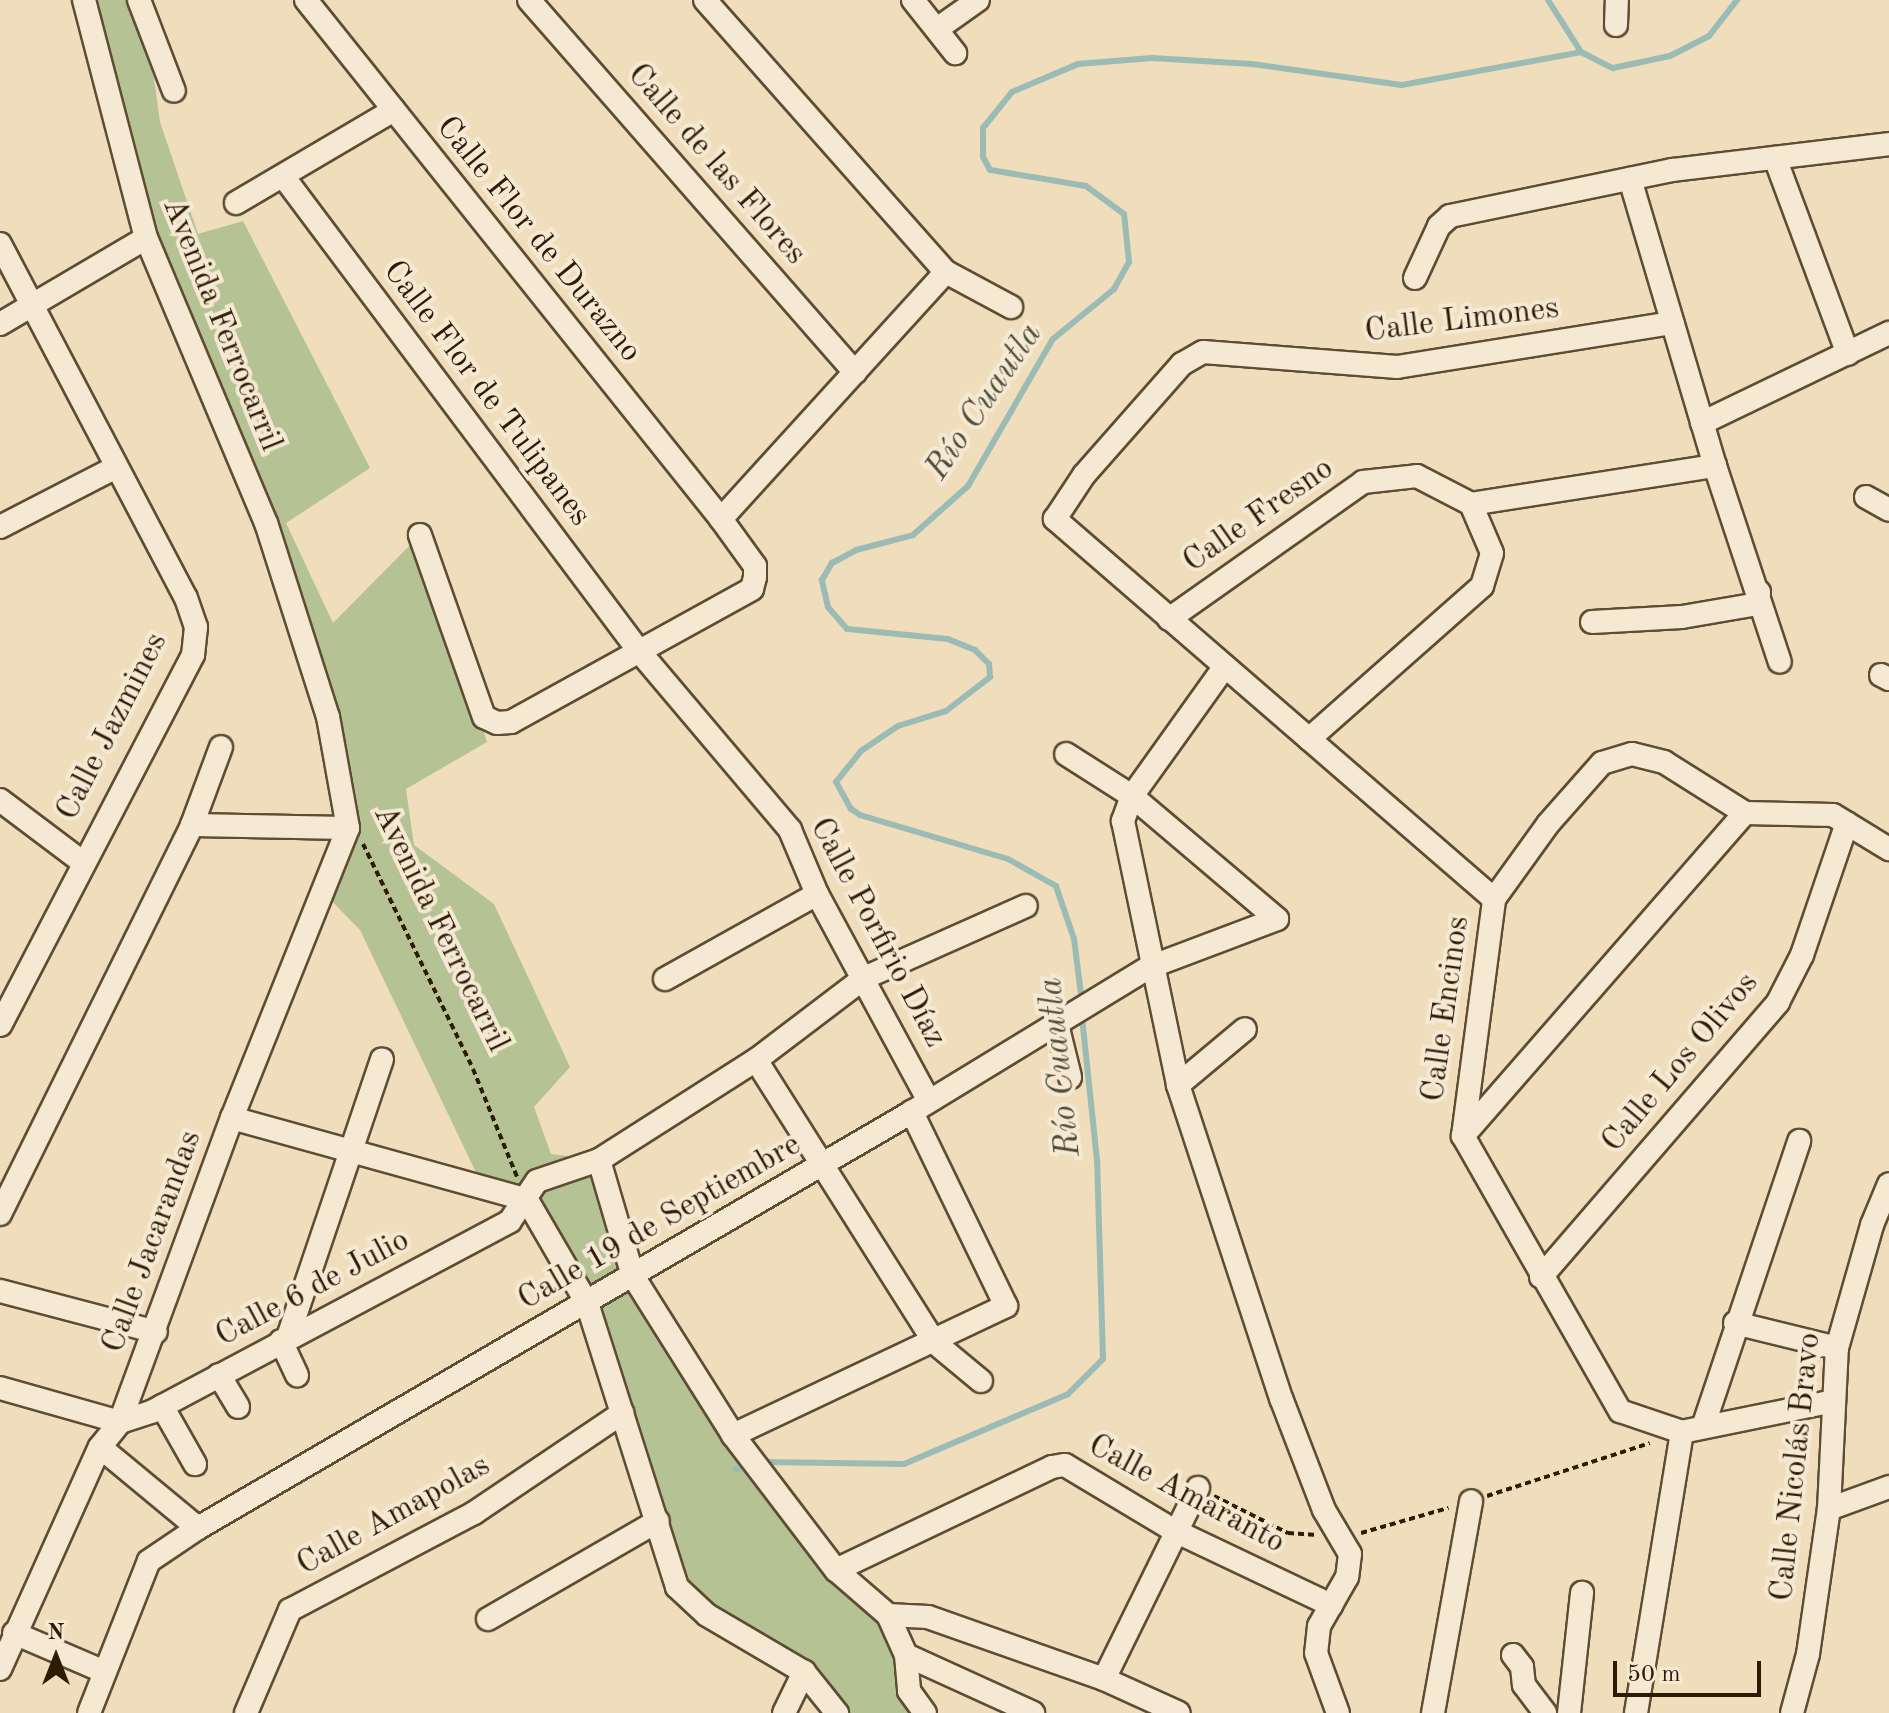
<!DOCTYPE html>
<meta charset="utf-8">
<style>
body{margin:0}
#map{position:relative;width:1889px;height:1713px;overflow:hidden;background:#f0ddbc;font-family:"Old Standard TT",serif}
div>[style]{position:absolute}
[style*='--x']{left:calc(var(--x)*1px);top:calc(var(--y)*1px);width:calc(var(--w)*1px);rotate:calc(var(--a)*1deg)}
.green>*{inset:0;background:#b5c294}
.stream>*{height:6px;margin:-3px;padding:0 3px;transform-origin:3px;border-radius:3px;background:#9bbbb5}
.path>*{height:4px;margin-top:-2px;transform-origin:0;background:repeating-linear-gradient(90deg,#2e1b05 0 6px,transparent 0 10px)}
.roads{filter:drop-shadow(2px 0 #5e4c33) drop-shadow(-2px 0 #5e4c33) drop-shadow(0 2px #5e4c33) drop-shadow(0 -2px #5e4c33)}
.minor>*{height:22px;margin:-11px;padding:0 11px;transform-origin:11px;border-radius:11px;background:#f5e9d3}
span{translate:-50% -50%;white-space:nowrap;text-align:center;line-height:1.15;-webkit-text-stroke:8px #f5e9d3;paint-order:stroke}
.street-label{font-size:32px;color:#2e1b05}
.water-label{font-size:34px;color:#4f4b3a;font-style:italic}
.north{position:absolute;left:16px;top:1617px;width:80px;height:80px;-webkit-text-stroke:6px #f5e9d3;paint-order:stroke;rotate:0deg;font-size:22px;font-weight:700;line-height:32px;text-align:center;color:#2e1b05}
.north::after{content:'';display:block;margin:auto;width:28px;height:36px;background:#2e1b05;clip-path:polygon(50% 0,100% 100%,50% 72%,0 100%)}
.scale{position:absolute;left:1613px;top:1661px;width:148px;height:36px;box-sizing:border-box;border:4px solid #2e1b05;border-top:0;padding-left:10px;font-size:24px;line-height:28px;white-space:nowrap;color:#2e1b05;-webkit-text-stroke:6px #f5e9d3;paint-order:stroke}
</style>
<div id="map">
<div class="green">
<i style="clip-path:polygon(76px 0,133px 0,154px 78px,160px 122px,198px 234px,243px 221px,370px 468px,286px 523px,333px 623px,420px 535px,487px 742px,406px 789px,414px 845px,494px 904px,570px 1067px,534px 1107px,551px 1154px,599px 1160px,633px 1276px,733px 1435px,888px 1615px,925px 1713px,837px 1713px,677px 1587px,587px 1303px,527px 1200px,483px 1187px,360px 930px,323px 892px,348px 827px,328px 717px,146px 238px)"></i>
</div>
<div class="stream">
<i style="--x:1581;--y:52;--w:36;--a:27"></i>
<i style="--x:1613;--y:68;--w:58;--a:-11.9"></i>
<i style="--x:1670;--y:56;--w:44;--a:-27.1"></i>
<i style="--x:1709;--y:36;--w:46;--a:-52.1"></i>
<i style="--x:1082;--y:1002;--w:64;--a:-97.2"></i>
<i style="--x:1074;--y:939;--w:56;--a:-108.8"></i>
<i style="--x:1056;--y:886;--w:55;--a:-150.6"></i>
<i style="--x:1008;--y:859;--w:154;--a:-163.4"></i>
<i style="--x:860;--y:815;--w:11;--a:-146"></i>
<i style="--x:851;--y:809;--w:31;--a:-119"></i>
<i style="--x:836;--y:782;--w:40;--a:-51"></i>
<i style="--x:861;--y:751;--w:45;--a:-34"></i>
<i style="--x:898;--y:726;--w:50;--a:-17.4"></i>
<i style="--x:946;--y:711;--w:56;--a:-37.7"></i>
<i style="--x:990;--y:677;--w:13;--a:-94"></i>
<i style="--x:989;--y:664;--w:20;--a:-135"></i>
<i style="--x:975;--y:650;--w:29;--a:-158"></i>
<i style="--x:948;--y:639;--w:101;--a:-174.3"></i>
<i style="--x:847;--y:629;--w:29;--a:-131"></i>
<i style="--x:828;--y:607;--w:28;--a:-103"></i>
<i style="--x:822;--y:580;--w:20;--a:-60"></i>
<i style="--x:832;--y:563;--w:27;--a:-28"></i>
<i style="--x:856;--y:550;--w:59;--a:-14.7"></i>
<i style="--x:913;--y:535;--w:74;--a:-41.7"></i>
<i style="--x:968;--y:486;--w:170;--a:-60"></i>
<i style="--x:1053;--y:339;--w:79;--a:-39.3"></i>
<i style="--x:1114;--y:289;--w:31;--a:-61"></i>
<i style="--x:1129;--y:262;--w:48;--a:-95.9"></i>
<i style="--x:1124;--y:214;--w:47;--a:-143.6"></i>
<i style="--x:1086;--y:186;--w:97;--a:-170.5"></i>
<i style="--x:990;--y:170;--w:15;--a:-118"></i>
<i style="--x:983;--y:157;--w:29;--a:-90"></i>
<i style="--x:983;--y:128;--w:46;--a:-51.1"></i>
<i style="--x:1012;--y:92;--w:72;--a:-23"></i>
<i style="--x:1078;--y:64;--w:74;--a:-4.6"></i>
<i style="--x:1152;--y:58;--w:100;--a:3.4"></i>
<i style="--x:1252;--y:64;--w:151;--a:8"></i>
<i style="--x:1402;--y:85;--w:182;--a:-10.4"></i>
<i style="--x:1581;--y:52;--w:62;--a:-122.4"></i>
<i style="--x:762;--y:1462;--w:142;--a:0.8"></i>
<i style="--x:904;--y:1464;--w:178;--a:-23.1"></i>
<i style="--x:1068;--y:1394;--w:49;--a:-45"></i>
<i style="--x:1103;--y:1359;--w:199;--a:-91.7"></i>
<i style="--x:1097;--y:1160;--w:144;--a:-96"></i>
<i style="--x:736;--y:1469;--w:16;--a:-15"></i>
</div>
<div class="path">
<i style="--x:363;--y:844;--w:250;--a:63.9"></i>
<i style="--x:473;--y:1069;--w:117;--a:67.8"></i>
<i style="--x:1214;--y:1496;--w:83;--a:26.6"></i>
<i style="--x:1288;--y:1533;--w:29;--a:4"></i>
<i style="--x:1487;--y:1496;--w:171;--a:-18"></i>
<i style="--x:1361;--y:1533;--w:91;--a:-16"></i>
</div>
<div class="roads">
<div class="minor">
<i style="--x:139;--y:0;--w:97;--a:69"></i>
<i style="--x:306;--y:0;--w:665;--a:51.35"></i>
<i style="--x:721;--y:519;--w:58;--a:54.1"></i>
<i style="--x:755;--y:566;--w:11;--a:90"></i>
<i style="--x:755;--y:577;--w:12;--a:104"></i>
<i style="--x:752;--y:589;--w:275;--a:151.1"></i>
<i style="--x:511;--y:722;--w:14;--a:176"></i>
<i style="--x:497;--y:723;--w:14;--a:-155"></i>
<i style="--x:484;--y:717;--w:193;--a:-109.4"></i>
<i style="--x:529;--y:0;--w:495;--a:48.8"></i>
<i style="--x:705;--y:0;--w:363;--a:48.5"></i>
<i style="--x:946;--y:272;--w:74;--a:28.3"></i>
<i style="--x:913;--y:0;--w:68;--a:51.6"></i>
<i style="--x:1616;--y:25;--w:25;--a:-88"></i>
<i style="--x:937;--y:29;--w:50;--a:-35.3"></i>
<i style="--x:1775;--y:158;--w:209;--a:69.6"></i>
<i style="--x:283;--y:176;--w:594;--a:53.15"></i>
<i style="--x:639;--y:651;--w:234;--a:49.8"></i>
<i style="--x:790;--y:830;--w:69;--a:67.1"></i>
<i style="--x:817;--y:894;--w:235;--a:61.6"></i>
<i style="--x:1630;--y:179;--w:299;--a:73.5"></i>
<i style="--x:1715;--y:466;--w:206;--a:71.7"></i>
<i style="--x:236;--y:203;--w:183;--a:-30.5"></i>
<i style="--x:0;--y:244;--w:400;--a:62.3"></i>
<i style="--x:186;--y:598;--w:31;--a:71"></i>
<i style="--x:196;--y:627;--w:28;--a:96"></i>
<i style="--x:193;--y:655;--w:417;--a:117.5"></i>
<i style="--x:1415;--y:278;--w:57;--a:-65.2"></i>
<i style="--x:1439;--y:226;--w:15;--a:-42"></i>
<i style="--x:1450;--y:216;--w:227;--a:-11.7"></i>
<i style="--x:1672;--y:170;--w:219;--a:-6.8"></i>
<i style="--x:0;--y:324;--w:169;--a:-30.5"></i>
<i style="--x:1702;--y:423;--w:208;--a:-25.7"></i>
<i style="--x:1866;--y:497;--w:26;--a:29"></i>
<i style="--x:721;--y:519;--w:334;--a:-47.7"></i>
<i style="--x:0;--y:527;--w:131;--a:-27.3"></i>
<i style="--x:1169;--y:619;--w:237;--a:-35.2"></i>
<i style="--x:1363;--y:482;--w:54;--a:-6.3"></i>
<i style="--x:1417;--y:476;--w:61;--a:27.4"></i>
<i style="--x:1471;--y:504;--w:247;--a:-8.9"></i>
<i style="--x:1592;--y:622;--w:90;--a:-3.2"></i>
<i style="--x:1682;--y:617;--w:77;--a:-9.7"></i>
<i style="--x:1758;--y:604;--w:12;--a:-85"></i>
<i style="--x:1223;--y:669;--w:156;--a:125.6"></i>
<i style="--x:1132;--y:796;--w:27;--a:110"></i>
<i style="--x:1123;--y:821;--w:270;--a:78.2"></i>
<i style="--x:1178;--y:1085;--w:330;--a:71.8"></i>
<i style="--x:1281;--y:1398;--w:120;--a:69"></i>
<i style="--x:1324;--y:1510;--w:51;--a:59.4"></i>
<i style="--x:1350;--y:1554;--w:23;--a:97"></i>
<i style="--x:1347;--y:1577;--w:56;--a:119.7"></i>
<i style="--x:1319;--y:1626;--w:27;--a:96"></i>
<i style="--x:1316;--y:1653;--w:64;--a:69.9"></i>
<i style="--x:1881;--y:675;--w:9;--a:27"></i>
<i style="--x:1309;--y:739;--w:231;--a:-41.5"></i>
<i style="--x:1482;--y:586;--w:34;--a:-73"></i>
<i style="--x:1492;--y:553;--w:53;--a:-113.2"></i>
<i style="--x:0;--y:800;--w:101;--a:37"></i>
<i style="--x:192;--y:825;--w:156;--a:1.1"></i>
<i style="--x:1494;--y:899;--w:581;--a:-139.12"></i>
<i style="--x:1055;--y:519;--w:53;--a:-56.6"></i>
<i style="--x:1084;--y:475;--w:148;--a:-48.6"></i>
<i style="--x:1182;--y:364;--w:24;--a:-30"></i>
<i style="--x:1203;--y:352;--w:195;--a:4.4"></i>
<i style="--x:1397;--y:367;--w:279;--a:-9.1"></i>
<i style="--x:665;--y:979;--w:174;--a:-29.2"></i>
<i style="--x:1057;--y:1024;--w:55;--a:76.2"></i>
<i style="--x:756;--y:1060;--w:333;--a:57.7"></i>
<i style="--x:934;--y:1342;--w:61;--a:39.7"></i>
<i style="--x:1178;--y:1085;--w:87;--a:-39.9"></i>
<i style="--x:232;--y:1118;--w:306;--a:15.5"></i>
<i style="--x:1463;--y:1136;--w:429;--a:-48.9"></i>
<i style="--x:599;--y:1160;--w:121;--a:73.7"></i>
<i style="--x:633;--y:1276;--w:188;--a:57.8"></i>
<i style="--x:733;--y:1435;--w:170;--a:52.7"></i>
<i style="--x:836;--y:1570;--w:69;--a:40.9"></i>
<i style="--x:888;--y:1615;--w:44;--a:65.8"></i>
<i style="--x:906;--y:1655;--w:36;--a:85"></i>
<i style="--x:909;--y:1691;--w:27;--a:54"></i>
<i style="--x:527;--y:1200;--w:119;--a:59.8"></i>
<i style="--x:587;--y:1303;--w:298;--a:72.4"></i>
<i style="--x:677;--y:1587;--w:41;--a:43"></i>
<i style="--x:707;--y:1615;--w:113;--a:30.4"></i>
<i style="--x:804;--y:1672;--w:53;--a:51.2"></i>
<i style="--x:0;--y:1214;--w:434;--a:-63.7"></i>
<i style="--x:192;--y:825;--w:83;--a:-69.6"></i>
<i style="--x:1541;--y:1277;--w:363;--a:-49.2"></i>
<i style="--x:1778;--y:1002;--w:53;--a:-62.9"></i>
<i style="--x:1802;--y:955;--w:139;--a:-71.2"></i>
<i style="--x:0;--y:1291;--w:161;--a:14.7"></i>
<i style="--x:1735;--y:1323;--w:105;--a:13.8"></i>
<i style="--x:288;--y:1337;--w:293;--a:-71.3"></i>
<i style="--x:281;--y:1341;--w:38;--a:65"></i>
<i style="--x:219;--y:1375;--w:37;--a:59"></i>
<i style="--x:0;--y:1388;--w:125;--a:15.8"></i>
<i style="--x:120;--y:1422;--w:35;--a:-18"></i>
<i style="--x:153;--y:1411;--w:404;--a:-28"></i>
<i style="--x:510;--y:1221;--w:48;--a:-56"></i>
<i style="--x:537;--y:1181;--w:65;--a:-18.7"></i>
<i style="--x:599;--y:1160;--w:186;--a:-32.5"></i>
<i style="--x:756;--y:1060;--w:136;--a:-37.2"></i>
<i style="--x:864;--y:978;--w:177;--a:-24"></i>
<i style="--x:1834;--y:1401;--w:155;--a:168.5"></i>
<i style="--x:1682;--y:1432;--w:65;--a:-161.3"></i>
<i style="--x:1620;--y:1411;--w:317;--a:-119.7"></i>
<i style="--x:1463;--y:1136;--w:239;--a:-82.5"></i>
<i style="--x:1494;--y:899;--w:92;--a:-54.2"></i>
<i style="--x:1548;--y:824;--w:81;--a:-48.5"></i>
<i style="--x:1602;--y:763;--w:31;--a:-17"></i>
<i style="--x:1632;--y:754;--w:33;--a:14"></i>
<i style="--x:1664;--y:762;--w:96;--a:32.2"></i>
<i style="--x:1745;--y:813;--w:88;--a:1.3"></i>
<i style="--x:1833;--y:815;--w:66;--a:31.3"></i>
<i style="--x:162;--y:1406;--w:67;--a:60.4"></i>
<i style="--x:1703;--y:1427;--w:302;--a:-71.4"></i>
<i style="--x:733;--y:1435;--w:302;--a:-25.3"></i>
<i style="--x:1006;--y:1306;--w:216;--a:-115.9"></i>
<i style="--x:100;--y:1447;--w:127;--a:39.6"></i>
<i style="--x:1829;--y:1509;--w:64;--a:-20.1"></i>
<i style="--x:836;--y:1570;--w:239;--a:-25.5"></i>
<i style="--x:1052;--y:1467;--w:13;--a:-9"></i>
<i style="--x:1065;--y:1465;--w:128;--a:31"></i>
<i style="--x:1175;--y:1531;--w:173;--a:25.4"></i>
<i style="--x:888;--y:1615;--w:40;--a:2.9"></i>
<i style="--x:928;--y:1617;--w:187;--a:19.4"></i>
<i style="--x:1104;--y:1679;--w:82;--a:24.4"></i>
<i style="--x:488;--y:1619;--w:196;--a:-30"></i>
<i style="--x:14;--y:1633;--w:99;--a:23.2"></i>
<i style="--x:906;--y:1655;--w:140;--a:24.5"></i>
<i style="--x:1513;--y:1655;--w:15;--a:53"></i>
<i style="--x:1522;--y:1667;--w:18;--a:84"></i>
<i style="--x:1524;--y:1685;--w:35;--a:53"></i>
<i style="--x:0;--y:1669;--w:243;--a:-65.8"></i>
<i style="--x:100;--y:1447;--w:32;--a:-51"></i>
<i style="--x:120;--y:1422;--w:324;--a:-69.8"></i>
<i style="--x:232;--y:1118;--w:312;--a:-68.2"></i>
<i style="--x:348;--y:828;--w:113;--a:-100.2"></i>
<i style="--x:328;--y:717;--w:204;--a:-107.7"></i>
<i style="--x:266;--y:523;--w:309;--a:-112.8"></i>
<i style="--x:146;--y:238;--w:246;--a:-104.6"></i>
<i style="--x:1104;--y:1679;--w:213;--a:-63.8"></i>
<i style="--x:89;--y:1713;--w:163;--a:-68.5"></i>
<i style="--x:149;--y:1561;--w:59;--a:-34"></i>
<i style="--x:198;--y:1528;--w:826;--a:-30.23"></i>
<i style="--x:912;--y:1112;--w:279;--a:-31.4"></i>
<i style="--x:1150;--y:967;--w:136;--a:-20.7"></i>
<i style="--x:1277;--y:919;--w:190;--a:-139.7"></i>
<i style="--x:1132;--y:796;--w:78;--a:-147.5"></i>
<i style="--x:246;--y:1713;--w:112;--a:-66.9"></i>
<i style="--x:290;--y:1610;--w:208;--a:-27.8"></i>
<i style="--x:474;--y:1513;--w:179;--a:-34"></i>
<i style="--x:784;--y:1713;--w:46;--a:-64"></i>
<i style="--x:1433;--y:1713;--w:215;--a:-79.8"></i>
<i style="--x:1569;--y:1713;--w:121;--a:-83.8"></i>
<i style="--x:1636;--y:1713;--w:285;--a:-80.7"></i>
<i style="--x:1792;--y:1713;--w:61;--a:-74.8"></i>
<i style="--x:1808;--y:1654;--w:147;--a:-81.8"></i>
<i style="--x:1829;--y:1509;--w:161;--a:-87.2"></i>
<i style="--x:1837;--y:1348;--w:128;--a:-74.1"></i>
<i style="--x:1872;--y:1225;--w:44;--a:-67.5"></i>
</div>
</div>
<div class="street-label">
<span style="left:716px;top:165px;rotate:49deg">Calle de las Flores</span>
<span style="left:538px;top:240px;rotate:51deg">Calle Flor de Durazno</span>
<span style="left:1462px;top:321px;rotate:-7deg">Calle Limones</span>
<span style="left:221px;top:325px;rotate:68deg">Avenida Ferrocarril</span>
<span style="left:486px;top:394px;rotate:53deg">Calle Flor de Tulipanes</span>
<span style="left:1259px;top:516px;rotate:-35deg">Calle Fresno</span>
<span style="left:113px;top:727px;rotate:-63deg">Calle Jazmines</span>
<span style="left:440px;top:929px;rotate:64deg">Avenida Ferrocarril</span>
<span style="left:877px;top:933px;rotate:62deg">Calle Porfirio Díaz</span>
<span style="left:1447px;top:1009px;rotate:-82deg">Calle Encinos</span>
<span style="left:1681px;top:1063px;rotate:-50deg">Calle Los Olivos</span>
<span style="left:660px;top:1223px;rotate:-30deg">Calle 19 de Septiembre</span>
<span style="left:153px;top:1242px;rotate:-70deg">Calle Jacarandas</span>
<span style="left:313px;top:1289px;rotate:-28deg">Calle 6 de Julio</span>
<span style="left:1797px;top:1467px;rotate:-84deg">Calle Nicolás Bravo</span>
<span style="left:1186px;top:1495px;rotate:28deg">Calle Amaranto</span>
<span style="left:394px;top:1516px;rotate:-29deg">Calle Amapolas</span>
</div>
<div class="water-label">
<span style="left:985px;top:402px;rotate:-56deg">Río Cuautla</span>
<span style="left:1061px;top:1067px;rotate:-96deg">Río Cuautla</span>
</div>
<div class="north">N</div>
<div class="scale">50 m</div>
</div>
